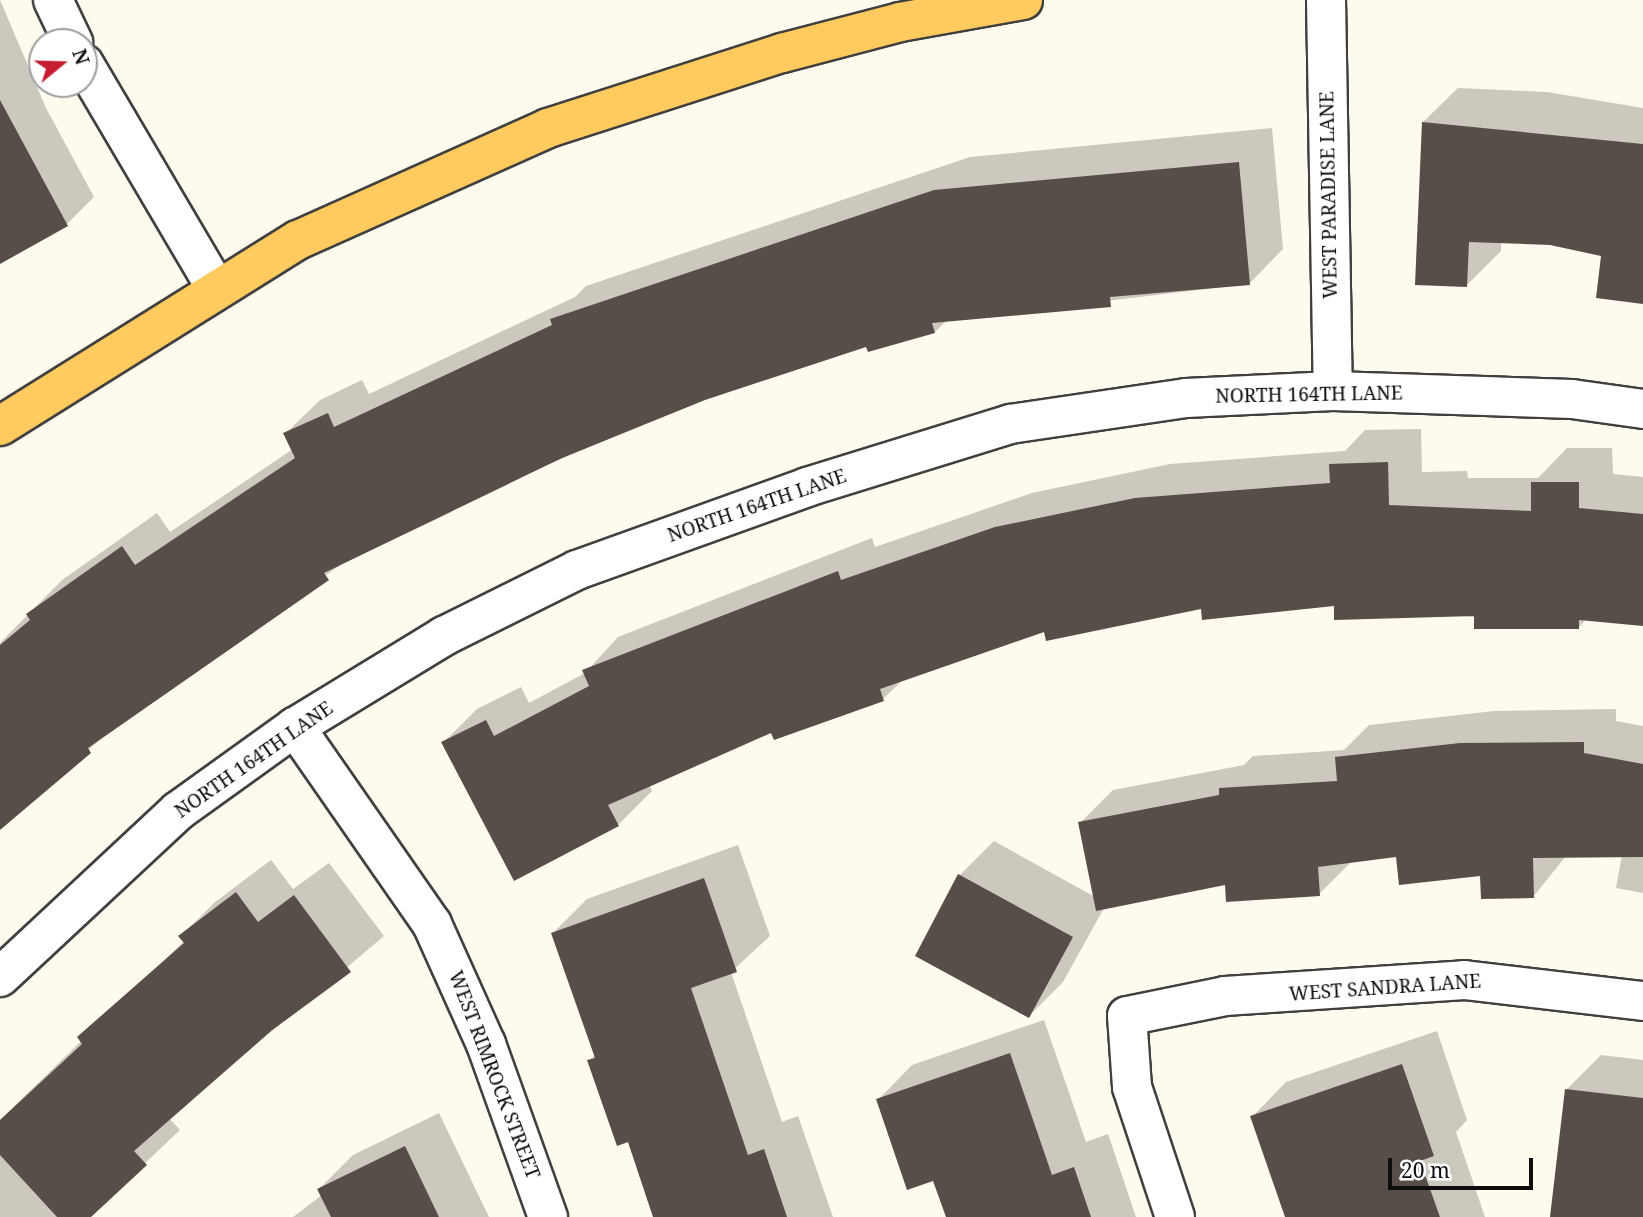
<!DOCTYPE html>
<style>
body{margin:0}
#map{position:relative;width:1643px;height:1217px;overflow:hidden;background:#fffaee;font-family:"Noto Serif",serif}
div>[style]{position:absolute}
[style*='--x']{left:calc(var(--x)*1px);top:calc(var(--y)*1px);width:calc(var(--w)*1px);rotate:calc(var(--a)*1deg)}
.shadow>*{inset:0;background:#0003}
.building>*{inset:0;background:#574d49}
.roads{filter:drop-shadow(2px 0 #404040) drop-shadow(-2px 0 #404040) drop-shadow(0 2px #404040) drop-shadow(0 -2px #404040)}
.minor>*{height:38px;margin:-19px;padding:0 19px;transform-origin:19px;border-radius:19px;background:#fff}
.major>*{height:38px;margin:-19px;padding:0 19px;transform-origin:19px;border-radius:19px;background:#ffcb5e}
span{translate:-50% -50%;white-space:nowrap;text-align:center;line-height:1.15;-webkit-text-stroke:7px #fff;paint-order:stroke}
.street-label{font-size:19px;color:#0d0d0d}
.north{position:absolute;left:28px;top:28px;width:70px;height:70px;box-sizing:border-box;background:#fff;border:2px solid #9e9e9e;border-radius:50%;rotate:71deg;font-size:19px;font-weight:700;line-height:28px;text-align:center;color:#0d0d0d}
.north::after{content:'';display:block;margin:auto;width:24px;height:32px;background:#c61d33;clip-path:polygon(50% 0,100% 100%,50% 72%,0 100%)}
.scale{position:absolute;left:1388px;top:1158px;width:145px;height:32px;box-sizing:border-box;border:4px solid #0d0d0d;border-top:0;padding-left:9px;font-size:21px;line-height:24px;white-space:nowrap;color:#0d0d0d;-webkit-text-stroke:5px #fff;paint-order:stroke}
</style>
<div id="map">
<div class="shadow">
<i style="clip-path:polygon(0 0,46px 108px,94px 197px,67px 224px,0 262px)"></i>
<i style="clip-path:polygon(1458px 88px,1547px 92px,1643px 108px,1643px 303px,1603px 255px,1550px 243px,1501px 241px,1501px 251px,1467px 285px,1423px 122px)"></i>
<i style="clip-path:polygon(1272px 128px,1283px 249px,1249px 284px,947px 320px,935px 332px,867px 345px,705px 398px,464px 500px,450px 513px,343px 563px,113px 728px,12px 818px,0 817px,0 643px,62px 580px,157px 513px,170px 532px,293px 449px,285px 434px,320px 400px,362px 380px,369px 394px,575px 297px,586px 286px,970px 157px)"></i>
<i style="clip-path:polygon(1421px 429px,1422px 472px,1467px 471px,1468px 478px,1538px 478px,1567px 448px,1612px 448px,1613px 474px,1643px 477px,1643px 625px,1586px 619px,1579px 627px,1336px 604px,1203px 607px,1045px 630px,904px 679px,883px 699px,772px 730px,649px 785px,652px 791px,618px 825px,443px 743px,477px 709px,521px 687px,529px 703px,585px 673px,618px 637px,872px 538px,875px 547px,1032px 493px,1170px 464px,1345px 451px,1365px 430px)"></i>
<i style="clip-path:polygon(1616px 709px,1616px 721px,1643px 726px,1643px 893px,1616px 888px,1622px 855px,1566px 856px,1533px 897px,1482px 874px,1398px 855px,1352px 861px,1319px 894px,1227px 883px,1104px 908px,1063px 982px,1029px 1016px,960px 875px,994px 841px,1095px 897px,1080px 823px,1113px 790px,1244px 765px,1253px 756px,1344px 750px,1369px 725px,1494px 711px)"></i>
<i style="clip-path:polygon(738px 845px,770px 936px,731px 972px,782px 1122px,798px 1116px,833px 1217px,655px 1217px,629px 1140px,589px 1061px,596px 1054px,553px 933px,587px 899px)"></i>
<i style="clip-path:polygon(271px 860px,293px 889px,329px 863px,384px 936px,169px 1118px,180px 1130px,88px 1217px,0 1217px,0 1120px,184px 941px,181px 936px,215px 902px)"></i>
<i style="clip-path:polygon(1044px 1020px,1086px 1142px,1108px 1134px,1136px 1217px,947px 1217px,934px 1179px,878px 1100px,912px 1065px)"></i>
<i style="clip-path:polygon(1437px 1031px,1467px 1120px,1456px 1132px,1485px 1217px,1288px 1217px,1252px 1117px,1286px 1082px)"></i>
<i style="clip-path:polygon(1601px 1055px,1643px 1060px,1643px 1217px,1552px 1217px,1567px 1089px)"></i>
<i style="clip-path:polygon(439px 1113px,489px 1217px,293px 1217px,322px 1195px,319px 1189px,353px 1155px)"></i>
</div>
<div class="building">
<i style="clip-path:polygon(0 100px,68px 226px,0 264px)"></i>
<i style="clip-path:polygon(1422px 122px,1643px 144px,1643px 304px,1596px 298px,1601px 256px,1550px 245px,1469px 242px,1467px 287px,1415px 285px)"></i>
<i style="clip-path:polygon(1239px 162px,1250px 285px,1110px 297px,1111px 307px,932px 323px,935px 333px,868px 352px,866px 347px,705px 400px,562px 458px,324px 573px,329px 580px,88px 748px,91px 753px,0 830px,0 645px,30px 620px,26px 614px,122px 546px,135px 565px,295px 458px,283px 433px,328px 413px,334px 427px,552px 325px,550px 319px,934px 190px)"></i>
<i style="clip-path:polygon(1388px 462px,1389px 505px,1531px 511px,1531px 482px,1579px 482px,1579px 508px,1643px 514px,1643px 626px,1579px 620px,1579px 629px,1474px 629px,1474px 616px,1334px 620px,1334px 606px,1202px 620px,1201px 609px,1046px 641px,1044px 632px,880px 689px,884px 701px,774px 740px,771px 733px,608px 805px,619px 826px,514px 881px,441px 742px,486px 720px,494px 736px,589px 686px,582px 670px,838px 571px,841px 580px,995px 527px,1135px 498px,1330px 483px,1329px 464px)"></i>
<i style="clip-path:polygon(1584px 742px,1584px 753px,1643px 764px,1643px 857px,1533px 858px,1534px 898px,1481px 899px,1480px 876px,1399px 885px,1396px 857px,1318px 867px,1320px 896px,1226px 902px,1225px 885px,1096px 911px,1078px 822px,1219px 795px,1219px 788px,1337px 781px,1335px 757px,1460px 743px)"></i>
<i style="clip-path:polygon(958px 874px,1073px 937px,1029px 1018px,915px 956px)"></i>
<i style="clip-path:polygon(704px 878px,737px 972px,691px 988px,748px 1155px,764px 1149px,787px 1217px,653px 1217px,628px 1142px,617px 1146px,587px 1060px,595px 1058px,551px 933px)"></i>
<i style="clip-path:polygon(236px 892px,258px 922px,294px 895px,351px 972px,271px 1031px,134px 1151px,147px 1165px,91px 1217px,57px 1217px,0 1155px,0 1120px,82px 1044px,77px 1037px,184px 943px,178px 936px)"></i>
<i style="clip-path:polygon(1010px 1053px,1052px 1175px,1074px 1167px,1091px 1217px,946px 1217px,933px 1181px,907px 1190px,876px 1099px)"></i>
<i style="clip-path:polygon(1402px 1064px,1434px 1156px,1420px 1161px,1440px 1217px,1285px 1217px,1250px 1116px)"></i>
<i style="clip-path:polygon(1565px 1089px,1643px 1098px,1643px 1217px,1550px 1217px)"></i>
<i style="clip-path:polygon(405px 1146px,439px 1217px,331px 1217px,317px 1189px)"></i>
</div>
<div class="roads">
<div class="minor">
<i style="--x:53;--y:0;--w:47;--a:64.5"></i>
<i style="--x:1326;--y:0;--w:391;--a:89"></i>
<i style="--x:84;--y:64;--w:258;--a:59.5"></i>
<i style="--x:295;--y:727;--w:240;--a:55.2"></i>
<i style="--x:432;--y:924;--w:132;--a:65.8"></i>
<i style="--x:486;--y:1044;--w:184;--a:70.3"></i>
<i style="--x:0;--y:977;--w:243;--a:-43"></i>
<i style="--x:178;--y:811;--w:144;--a:-35.7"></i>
<i style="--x:295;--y:727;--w:175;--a:-31.4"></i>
<i style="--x:444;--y:636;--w:148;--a:-26.4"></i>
<i style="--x:577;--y:570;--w:245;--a:-19.8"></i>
<i style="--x:807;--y:487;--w:213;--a:-17.2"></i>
<i style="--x:1010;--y:424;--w:178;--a:-8.4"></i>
<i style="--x:1186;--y:398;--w:147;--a:-2.7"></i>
<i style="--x:1333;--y:391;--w:239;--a:1.9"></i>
<i style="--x:1572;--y:399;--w:72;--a:8"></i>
<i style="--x:1175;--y:1217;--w:137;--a:-108.3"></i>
<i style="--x:1132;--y:1087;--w:71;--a:-94"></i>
<i style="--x:1127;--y:1016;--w:100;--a:-11.5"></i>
<i style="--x:1225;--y:996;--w:240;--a:-3.8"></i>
<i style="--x:1464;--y:980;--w:180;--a:6.7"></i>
</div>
<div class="major">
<i style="--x:0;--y:426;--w:351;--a:-32"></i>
<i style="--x:298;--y:240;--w:274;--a:-24.1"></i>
<i style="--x:548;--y:128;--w:246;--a:-17.8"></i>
<i style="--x:782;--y:53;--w:122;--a:-14.7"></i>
<i style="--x:900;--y:22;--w:125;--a:-10.1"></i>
</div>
</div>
<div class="street-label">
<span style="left:1329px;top:195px;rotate:-91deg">WEST PARADISE LANE</span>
<span style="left:1309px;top:395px;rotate:-1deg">NORTH 164TH LANE</span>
<span style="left:757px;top:506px;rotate:-19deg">NORTH 164TH LANE</span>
<span style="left:254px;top:760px;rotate:-35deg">NORTH 164TH LANE</span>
<span style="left:1385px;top:988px;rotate:-4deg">WEST SANDRA LANE</span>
<span style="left:494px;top:1075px;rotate:69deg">WEST RIMROCK STREET</span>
</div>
<div class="north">N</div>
<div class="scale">20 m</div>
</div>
